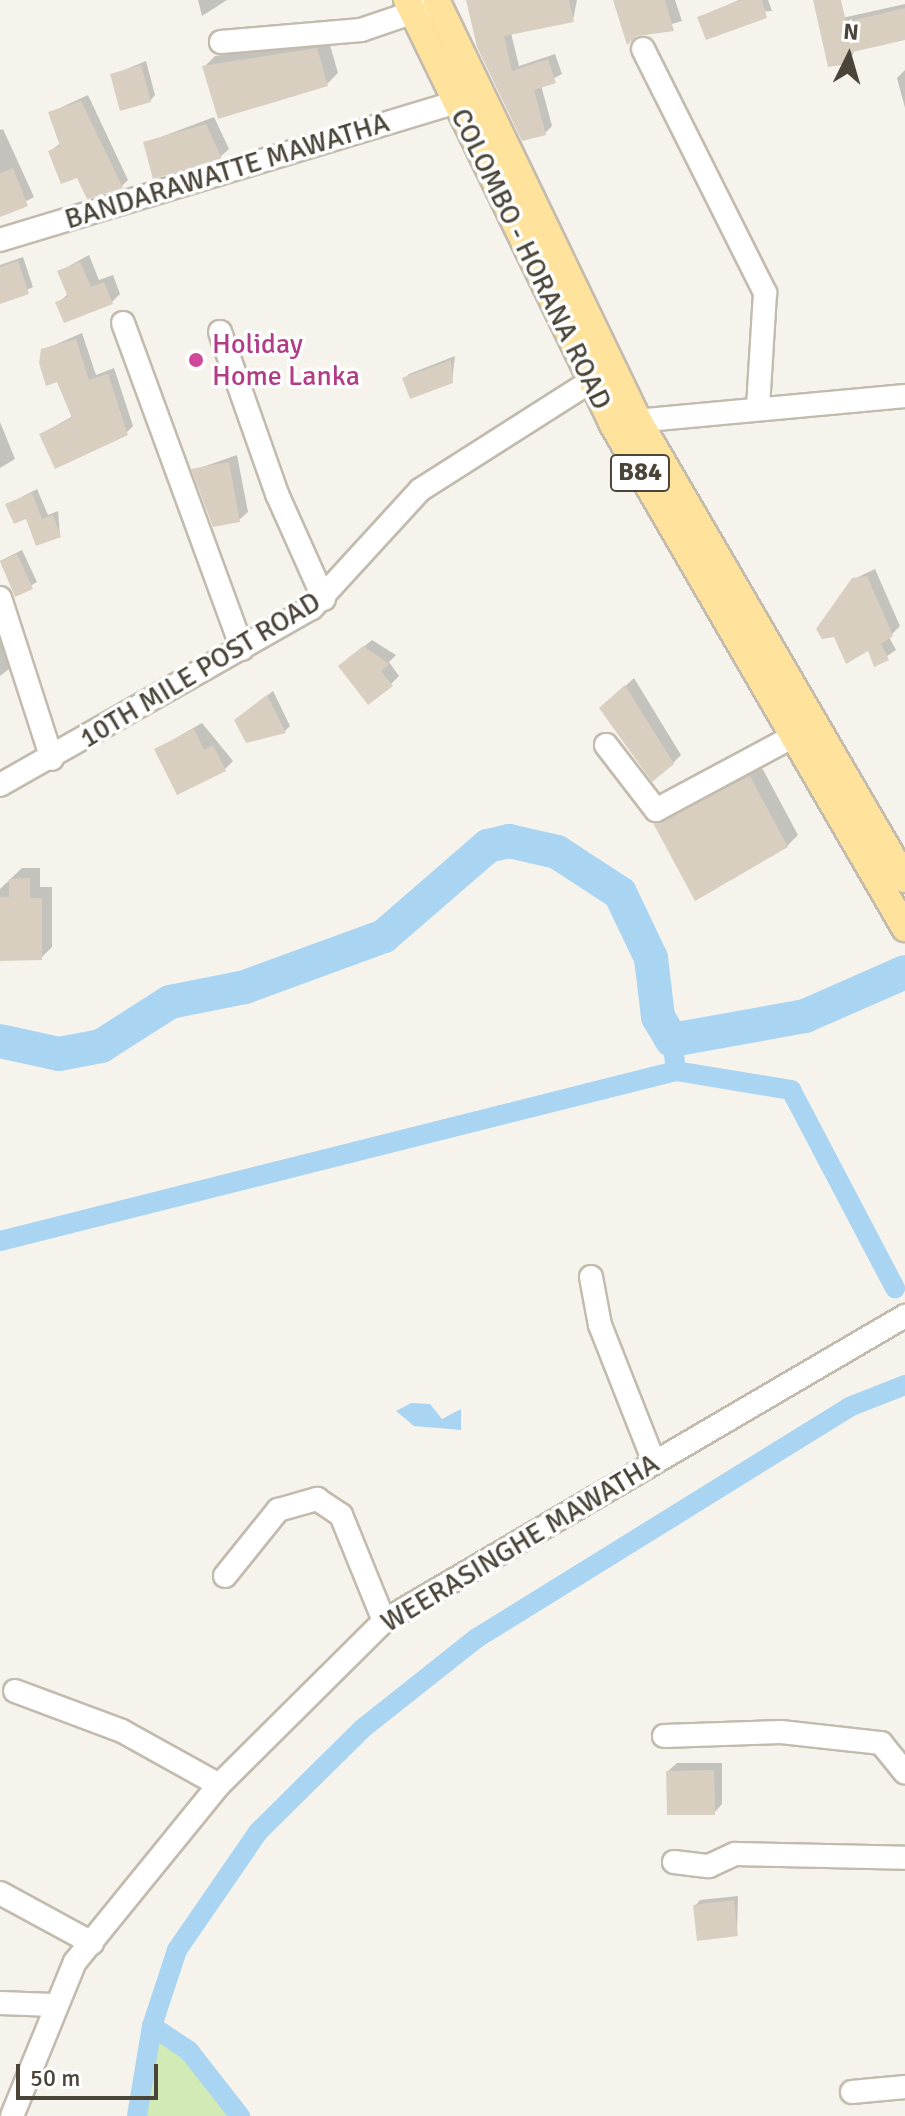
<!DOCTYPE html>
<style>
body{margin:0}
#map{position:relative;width:905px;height:2116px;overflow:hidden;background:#f6f3ec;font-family:Signika,sans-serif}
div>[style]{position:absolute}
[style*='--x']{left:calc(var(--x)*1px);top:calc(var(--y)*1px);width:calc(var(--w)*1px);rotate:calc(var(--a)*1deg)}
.green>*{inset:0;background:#d2eab5}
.water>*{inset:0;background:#a9d4f2}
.shadow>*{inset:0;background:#0003}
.canal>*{height:20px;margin:-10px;padding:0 10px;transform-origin:10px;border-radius:10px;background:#a9d4f2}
.river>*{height:34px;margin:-17px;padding:0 17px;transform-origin:17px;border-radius:17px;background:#a9d4f2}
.building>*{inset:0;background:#d8cfc1}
.roads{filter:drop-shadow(2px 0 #c2bbae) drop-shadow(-2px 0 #c2bbae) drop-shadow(0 2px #c2bbae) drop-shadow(0 -2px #c2bbae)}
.minor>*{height:22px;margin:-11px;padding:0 11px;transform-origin:11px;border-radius:11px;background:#fff}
.major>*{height:26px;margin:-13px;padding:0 13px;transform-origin:13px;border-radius:13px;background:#ffe39c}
.dots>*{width:22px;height:22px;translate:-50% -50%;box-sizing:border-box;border:4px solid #fff;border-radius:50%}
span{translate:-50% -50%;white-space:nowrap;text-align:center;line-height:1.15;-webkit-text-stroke:7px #fff;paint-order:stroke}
.shield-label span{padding:2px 6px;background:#fff;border:2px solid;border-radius:6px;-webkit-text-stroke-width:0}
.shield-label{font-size:26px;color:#4b4439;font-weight:700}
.street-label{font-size:28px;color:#4b4439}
.hotel-label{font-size:28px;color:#b23c85}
.left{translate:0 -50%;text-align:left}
.north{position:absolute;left:809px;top:16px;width:80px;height:80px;-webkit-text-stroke:6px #fff;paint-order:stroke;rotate:5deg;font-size:22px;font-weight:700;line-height:32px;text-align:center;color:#4b4439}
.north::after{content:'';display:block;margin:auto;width:28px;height:36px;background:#4b4439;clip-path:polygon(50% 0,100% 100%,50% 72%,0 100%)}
.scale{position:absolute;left:16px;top:2064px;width:142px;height:36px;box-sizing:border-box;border:4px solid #4b4439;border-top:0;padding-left:10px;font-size:24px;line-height:28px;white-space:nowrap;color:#4b4439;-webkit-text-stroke:6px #fff;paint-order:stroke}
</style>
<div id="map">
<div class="green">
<i style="clip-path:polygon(156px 2036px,187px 2059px,232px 2116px,142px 2116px)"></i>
</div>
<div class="water">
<i style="clip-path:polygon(411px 1403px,430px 1404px,442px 1419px,461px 1409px,461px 1430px,414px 1426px,396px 1411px)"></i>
</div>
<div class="shadow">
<i style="clip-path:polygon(198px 0,227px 0,202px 16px)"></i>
<i style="clip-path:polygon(468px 0,577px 0,573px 20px,511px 33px,519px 66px,555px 54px,562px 74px,541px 85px,552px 126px,545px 133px)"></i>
<i style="clip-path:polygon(615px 0,675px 0,682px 21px,637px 34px)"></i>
<i style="clip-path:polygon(739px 0,768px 0,772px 11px,699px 17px)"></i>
<i style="clip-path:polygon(905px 4px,905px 38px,855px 49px,849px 63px,833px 20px)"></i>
<i style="clip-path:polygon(328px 38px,338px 73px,327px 84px,204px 67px,215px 56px)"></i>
<i style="clip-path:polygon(146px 61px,155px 95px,150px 101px,112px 75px)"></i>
<i style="clip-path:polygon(905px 70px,905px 108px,897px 78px)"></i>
<i style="clip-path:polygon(88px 95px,128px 180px,121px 187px,78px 175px,50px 151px,61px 143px,51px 112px)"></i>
<i style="clip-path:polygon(214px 117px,229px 149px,220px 157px,145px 143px)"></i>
<i style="clip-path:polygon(3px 129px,34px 197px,0 215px,0 130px)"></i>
<i style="clip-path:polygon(89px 255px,99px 280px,113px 275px,120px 294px,112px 302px,58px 303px,69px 293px,60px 271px)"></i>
<i style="clip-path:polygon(23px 257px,33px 287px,0 302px,0 265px)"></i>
<i style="clip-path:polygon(82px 333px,96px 375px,114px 368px,133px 426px,126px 433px,41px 434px,73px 416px,43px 350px)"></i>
<i style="clip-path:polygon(455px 356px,452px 382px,404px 379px,409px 374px)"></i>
<i style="clip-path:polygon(0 422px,15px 459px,0 468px)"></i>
<i style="clip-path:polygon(237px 455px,248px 512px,239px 520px,194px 470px)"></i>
<i style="clip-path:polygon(37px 489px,48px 515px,58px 511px,60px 535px,8px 504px)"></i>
<i style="clip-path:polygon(22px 550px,37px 582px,15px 595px,0 561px)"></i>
<i style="clip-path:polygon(875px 569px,900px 626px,889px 637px,896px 650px,875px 664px,854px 579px)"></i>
<i style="clip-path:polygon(0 629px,13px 666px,0 676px)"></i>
<i style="clip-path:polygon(372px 640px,396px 655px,389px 662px,399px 676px,391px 684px,340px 666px)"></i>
<i style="clip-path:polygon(634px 678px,681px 755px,673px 763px,602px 708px)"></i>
<i style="clip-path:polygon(273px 691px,290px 726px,285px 731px,242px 715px)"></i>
<i style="clip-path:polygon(202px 723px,233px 761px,225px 769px,157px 749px)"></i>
<i style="clip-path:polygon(761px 766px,798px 835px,787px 846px,666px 813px)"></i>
<i style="clip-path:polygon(22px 868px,40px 868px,40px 887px,52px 887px,52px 947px,41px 958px,0 959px,0 889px)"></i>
<i style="clip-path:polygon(677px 1763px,722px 1763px,722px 1804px,714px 1813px,668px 1771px)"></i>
<i style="clip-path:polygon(738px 1896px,737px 1934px,695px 1906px,700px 1900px)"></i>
</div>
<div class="canal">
<i style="--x:676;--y:1071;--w:117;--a:9.4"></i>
<i style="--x:791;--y:1090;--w:224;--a:62.3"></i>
<i style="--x:0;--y:1241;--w:697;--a:-14.12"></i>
<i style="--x:676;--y:1071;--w:31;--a:-97"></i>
<i style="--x:152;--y:2026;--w:45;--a:34"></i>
<i style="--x:189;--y:2051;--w:83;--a:51.9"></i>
<i style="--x:137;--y:2116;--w:91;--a:-80.5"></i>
<i style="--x:152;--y:2026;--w:80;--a:-71.8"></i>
<i style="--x:177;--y:1950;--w:143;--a:-55.5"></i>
<i style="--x:258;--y:1832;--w:146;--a:-44.7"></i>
<i style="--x:362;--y:1729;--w:147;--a:-38.4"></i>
<i style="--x:477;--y:1638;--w:438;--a:-31.8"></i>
<i style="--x:849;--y:1407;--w:60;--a:-21.4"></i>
</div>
<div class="river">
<i style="--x:0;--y:1041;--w:60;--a:12.4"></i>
<i style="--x:59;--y:1054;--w:43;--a:-10.8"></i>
<i style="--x:101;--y:1046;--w:82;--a:-32.5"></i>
<i style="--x:170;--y:1002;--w:76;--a:-11.3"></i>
<i style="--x:245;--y:987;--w:148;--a:-20.1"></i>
<i style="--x:384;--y:936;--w:138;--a:-40.9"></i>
<i style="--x:488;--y:846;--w:22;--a:-13"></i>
<i style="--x:509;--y:841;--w:49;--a:12.9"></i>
<i style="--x:557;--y:852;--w:75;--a:33.1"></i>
<i style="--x:620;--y:893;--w:72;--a:64.5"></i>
<i style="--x:651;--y:958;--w:59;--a:83.2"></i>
<i style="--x:658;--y:1017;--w:27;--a:59"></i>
<i style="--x:672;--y:1040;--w:135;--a:-10.2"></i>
<i style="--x:805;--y:1016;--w:109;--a:-23.7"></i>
</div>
<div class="building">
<i style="clip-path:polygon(466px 0,569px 0,574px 22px,504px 36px,512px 71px,548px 59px,556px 83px,534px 90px,546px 135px,522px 141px,477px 47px)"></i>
<i style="clip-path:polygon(613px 0,665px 0,674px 31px,637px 36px,627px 45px)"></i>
<i style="clip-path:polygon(741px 0,762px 0,767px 18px,706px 40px,697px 17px)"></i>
<i style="clip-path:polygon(813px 0,841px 0,846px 22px,905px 8px,905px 40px,848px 53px,849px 64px,828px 67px)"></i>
<i style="clip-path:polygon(317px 48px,328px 86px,218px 119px,202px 66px)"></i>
<i style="clip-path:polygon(141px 65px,151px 102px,120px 111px,110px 74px)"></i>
<i style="clip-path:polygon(81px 101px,123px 188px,87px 199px,77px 178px,61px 184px,48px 151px,60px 146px,48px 112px)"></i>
<i style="clip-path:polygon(206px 124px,222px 159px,153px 179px,143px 142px)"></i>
<i style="clip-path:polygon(13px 168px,28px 206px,0 217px,0 173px)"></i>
<i style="clip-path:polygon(18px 261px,29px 294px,0 304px,0 267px)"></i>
<i style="clip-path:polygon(80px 262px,91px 287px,104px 282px,113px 304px,64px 323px,55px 302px,68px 297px,57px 271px)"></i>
<i style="clip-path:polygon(76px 339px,89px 380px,108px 374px,128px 435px,55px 469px,39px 434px,72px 418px,57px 382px,46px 386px,39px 363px,41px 349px)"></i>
<i style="clip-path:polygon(451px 360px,453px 383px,410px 399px,402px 378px)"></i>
<i style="clip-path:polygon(229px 462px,240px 522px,213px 527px,191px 469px)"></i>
<i style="clip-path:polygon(32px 493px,42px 519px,53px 515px,61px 537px,36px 546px,26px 519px,14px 524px,5px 504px)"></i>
<i style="clip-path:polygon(17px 554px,33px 589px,15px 597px,0 561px)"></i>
<i style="clip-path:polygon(867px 576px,893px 636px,881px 644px,889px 660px,874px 667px,868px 651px,846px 664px,834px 637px,822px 639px,816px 629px,852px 578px)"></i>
<i style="clip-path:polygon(363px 646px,389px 664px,381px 671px,393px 686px,368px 705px,338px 666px)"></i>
<i style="clip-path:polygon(625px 685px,674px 764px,652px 782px,599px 708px)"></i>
<i style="clip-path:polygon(267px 695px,286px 733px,246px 743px,234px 720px)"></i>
<i style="clip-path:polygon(194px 729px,204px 750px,213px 745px,226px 771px,177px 795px,154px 749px)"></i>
<i style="clip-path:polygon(750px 776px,788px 847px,695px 901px,653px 823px)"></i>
<i style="clip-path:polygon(30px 878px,30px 898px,42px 898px,42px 960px,0 961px,0 897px,9px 897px,9px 879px)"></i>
<i style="clip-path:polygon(714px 1770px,715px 1815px,667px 1815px,666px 1771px)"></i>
<i style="clip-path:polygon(734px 1900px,738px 1936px,697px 1941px,693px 1905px)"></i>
</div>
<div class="roads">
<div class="minor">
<i style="--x:221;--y:42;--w:141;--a:-4.9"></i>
<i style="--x:361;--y:30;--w:72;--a:-18.7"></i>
<i style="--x:643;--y:49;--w:273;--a:63.4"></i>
<i style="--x:765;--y:293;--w:116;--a:93.5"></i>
<i style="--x:0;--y:240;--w:474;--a:-16.8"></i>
<i style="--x:123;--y:323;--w:347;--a:69.9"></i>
<i style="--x:220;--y:332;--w:172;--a:70.6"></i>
<i style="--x:277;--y:494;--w:115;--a:65.9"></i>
<i style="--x:625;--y:422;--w:281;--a:-5.3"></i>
<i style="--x:0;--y:598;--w:169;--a:72.1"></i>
<i style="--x:606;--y:745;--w:82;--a:52.4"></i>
<i style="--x:656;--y:810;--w:152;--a:-28.2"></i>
<i style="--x:0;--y:785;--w:359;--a:-29.6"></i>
<i style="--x:312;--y:608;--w:160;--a:-47.5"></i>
<i style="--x:420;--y:490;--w:218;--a:-32.5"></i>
<i style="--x:591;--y:1277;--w:49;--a:79.4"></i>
<i style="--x:600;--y:1325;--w:147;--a:68.5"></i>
<i style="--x:225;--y:1576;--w:85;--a:-51.2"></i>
<i style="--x:278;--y:1510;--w:41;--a:-15.8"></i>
<i style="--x:317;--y:1499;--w:29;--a:34"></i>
<i style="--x:341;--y:1515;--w:114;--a:67.9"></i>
<i style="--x:15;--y:1691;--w:114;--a:20.5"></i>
<i style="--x:122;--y:1731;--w:111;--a:29.1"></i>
<i style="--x:664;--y:1736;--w:117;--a:-2"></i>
<i style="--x:781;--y:1732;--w:101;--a:6.3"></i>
<i style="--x:881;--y:1743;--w:38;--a:51"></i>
<i style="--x:674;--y:1862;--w:35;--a:7"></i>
<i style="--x:709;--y:1866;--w:29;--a:-25"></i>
<i style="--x:735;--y:1854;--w:170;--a:1.3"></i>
<i style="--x:0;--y:1893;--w:105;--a:28.5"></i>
<i style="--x:0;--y:2003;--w:53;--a:2.2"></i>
<i style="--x:852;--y:2092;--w:53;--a:-5.4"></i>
<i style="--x:12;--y:2116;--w:166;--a:-67.8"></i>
<i style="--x:75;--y:1962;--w:228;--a:-50.9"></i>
<i style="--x:219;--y:1785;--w:233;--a:-44.8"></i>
<i style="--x:384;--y:1621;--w:604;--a:-30.35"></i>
</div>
<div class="major">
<i style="--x:407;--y:0;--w:470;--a:64.1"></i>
<i style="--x:612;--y:423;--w:584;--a:59.88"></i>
<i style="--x:436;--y:0;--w:466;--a:64.3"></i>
<i style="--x:638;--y:420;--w:531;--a:59.81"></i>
</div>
</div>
<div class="dots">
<i style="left:196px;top:360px;background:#d1479c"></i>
</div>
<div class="shield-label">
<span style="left:640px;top:473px">B84</span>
</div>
<div class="street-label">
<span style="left:227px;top:171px;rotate:-17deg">BANDARAWATTE MAWATHA</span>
<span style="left:531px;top:259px;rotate:64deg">COLOMBO - HORANA ROAD</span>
<span style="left:200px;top:670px;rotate:-31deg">10TH MILE POST ROAD</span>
<span style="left:520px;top:1543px;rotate:-31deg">WEERASINGHE MAWATHA</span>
</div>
<div class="hotel-label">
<span class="left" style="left:212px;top:360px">Holiday<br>Home Lanka</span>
</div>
<div class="north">N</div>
<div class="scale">50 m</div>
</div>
